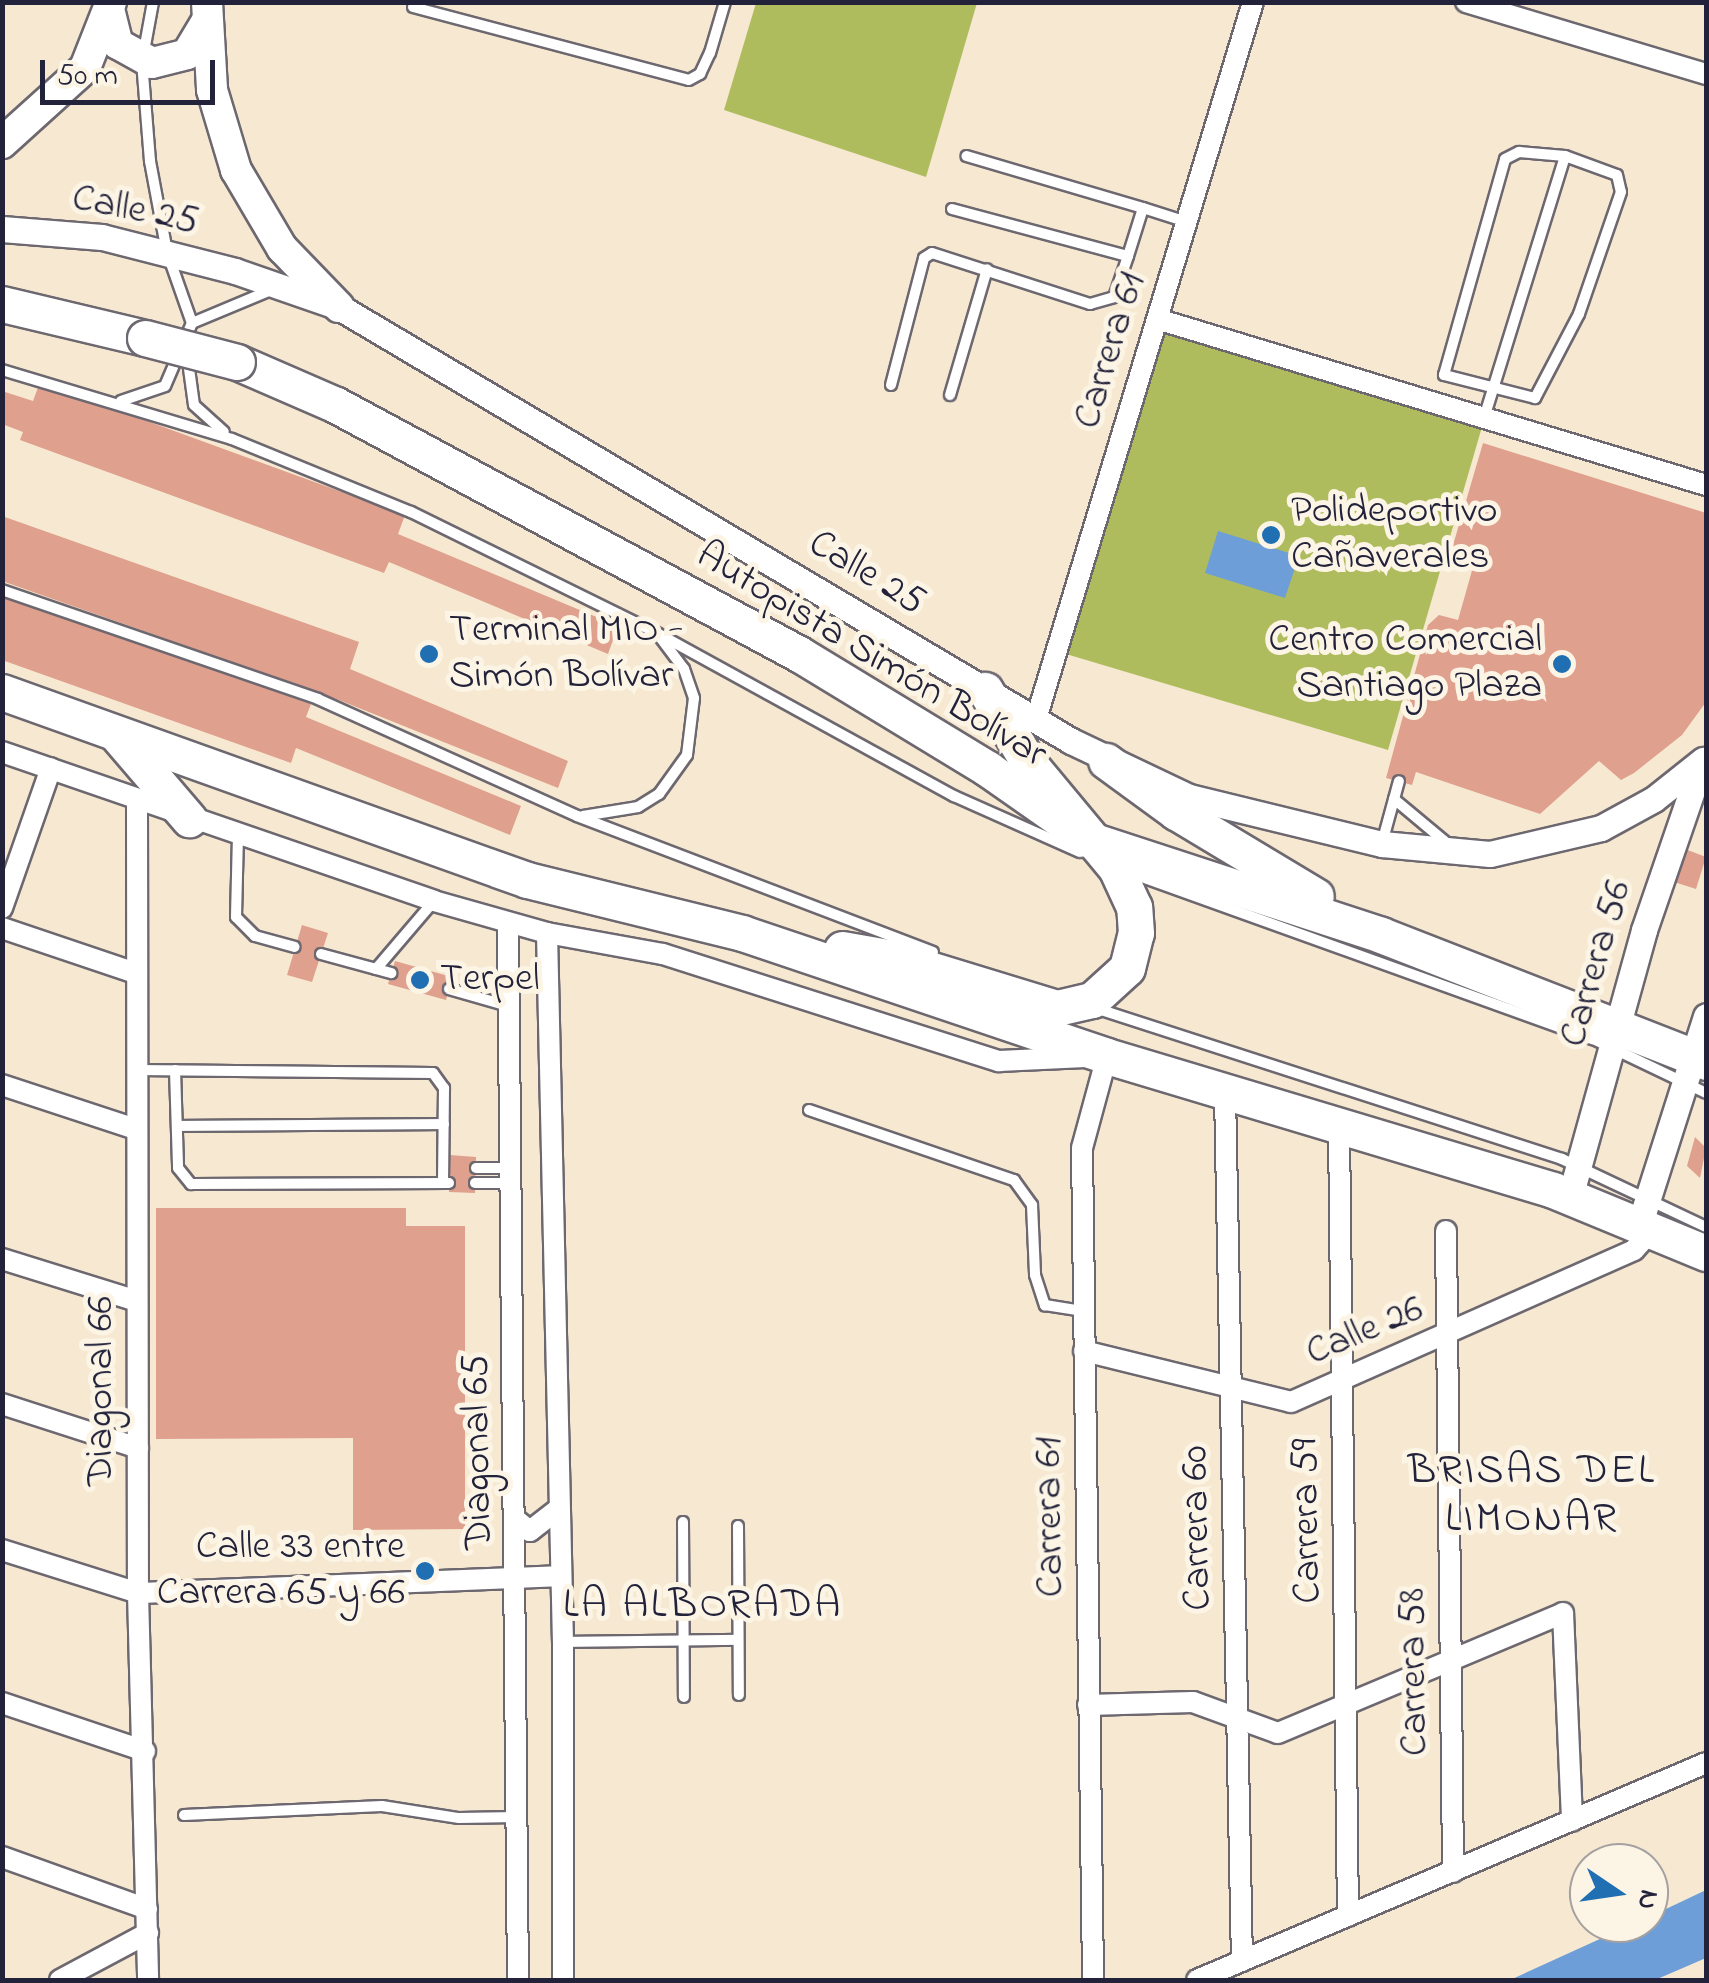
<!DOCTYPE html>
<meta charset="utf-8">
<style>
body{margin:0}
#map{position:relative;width:1709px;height:1983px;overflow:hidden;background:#f7e9d1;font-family:"Indie Flower",sans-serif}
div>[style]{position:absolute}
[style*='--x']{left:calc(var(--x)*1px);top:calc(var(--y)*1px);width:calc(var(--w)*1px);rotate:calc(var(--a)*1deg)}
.green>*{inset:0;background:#afbc5e}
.water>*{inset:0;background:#6e9ed8}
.building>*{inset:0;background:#dfa08e}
.roads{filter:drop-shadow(2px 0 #6d6870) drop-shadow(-2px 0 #6d6870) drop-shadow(0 2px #6d6870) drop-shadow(0 -2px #6d6870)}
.service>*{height:10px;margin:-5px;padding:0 5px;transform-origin:5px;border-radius:5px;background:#fff}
.minor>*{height:20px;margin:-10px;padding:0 10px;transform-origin:10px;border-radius:10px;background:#fff}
.tertiary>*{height:25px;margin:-12.5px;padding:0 12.5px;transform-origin:12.5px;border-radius:12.5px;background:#fff}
.secondary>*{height:30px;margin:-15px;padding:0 15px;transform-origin:15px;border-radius:15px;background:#fff}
.trunk>*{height:35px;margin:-17.5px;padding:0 17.5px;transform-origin:17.5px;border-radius:17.5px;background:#fff}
.bridges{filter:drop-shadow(2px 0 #6d6870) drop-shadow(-2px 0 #6d6870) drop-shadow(0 2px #6d6870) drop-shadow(0 -2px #6d6870)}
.trunk-bridge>*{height:35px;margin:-17.5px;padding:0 17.5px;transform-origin:17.5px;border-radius:17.5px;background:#fff}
.dots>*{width:28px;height:28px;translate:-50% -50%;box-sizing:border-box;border:5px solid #fcf5e5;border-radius:50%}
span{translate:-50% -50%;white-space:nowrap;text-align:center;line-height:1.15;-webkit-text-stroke:10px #fcf5e5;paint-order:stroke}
.street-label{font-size:40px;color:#22223b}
.poi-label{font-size:40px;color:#22223b}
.left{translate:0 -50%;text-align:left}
.right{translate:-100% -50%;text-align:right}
.neighbourhood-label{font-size:42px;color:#22223b;letter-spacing:2.5px}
.frame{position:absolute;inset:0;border:5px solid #22223b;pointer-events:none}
.north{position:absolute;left:1569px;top:1843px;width:100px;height:100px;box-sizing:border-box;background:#fcf5e5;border:2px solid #a5a1a1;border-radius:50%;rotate:103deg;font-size:28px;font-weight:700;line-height:40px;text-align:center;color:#22223b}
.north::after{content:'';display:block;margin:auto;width:35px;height:45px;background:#1f6fb2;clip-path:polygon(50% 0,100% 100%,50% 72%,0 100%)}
.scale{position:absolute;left:40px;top:60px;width:175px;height:45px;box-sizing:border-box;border:5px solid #22223b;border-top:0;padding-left:12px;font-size:30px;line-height:35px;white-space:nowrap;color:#22223b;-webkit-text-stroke:8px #fcf5e5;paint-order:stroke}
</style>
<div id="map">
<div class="green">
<i style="clip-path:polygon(756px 3px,977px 3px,926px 177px,724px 110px)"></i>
<i style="clip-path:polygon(1157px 319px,1484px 420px,1388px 750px,1056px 651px)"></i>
</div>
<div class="water">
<i style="clip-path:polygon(1218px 531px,1299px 556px,1285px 598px,1205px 573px)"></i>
<i style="clip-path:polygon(1706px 1890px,1706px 1958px,1655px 1980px,1510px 1980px,1635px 1923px,1649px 1923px,1649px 1917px)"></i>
</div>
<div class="building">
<i style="clip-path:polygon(40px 382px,405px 515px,398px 534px,618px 626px,608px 654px,389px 562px,384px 573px,20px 440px,23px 432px,2px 424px,2px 391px,33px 401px)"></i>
<i style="clip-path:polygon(1483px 443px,1706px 513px,1706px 702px,1682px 735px,1634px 773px,1621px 780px,1599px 761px,1540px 814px,1416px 772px,1412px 785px,1386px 778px,1428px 625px,1439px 615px,1458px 620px,1475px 560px,1451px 552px)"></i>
<i style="clip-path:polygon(2px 516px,359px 642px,350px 669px,568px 761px,558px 788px,339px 700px,2px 581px)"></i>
<i style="clip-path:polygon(2px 594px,311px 704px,306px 717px,521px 806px,510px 835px,296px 748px,291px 763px,2px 660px)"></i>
<i style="clip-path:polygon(1685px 849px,1706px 857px,1696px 889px,1674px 882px)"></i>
<i style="clip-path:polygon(302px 925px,328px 933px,312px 982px,287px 975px)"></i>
<i style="clip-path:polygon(395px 961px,452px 977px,446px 1000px,388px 984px)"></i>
<i style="clip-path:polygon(1695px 1137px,1706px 1148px,1700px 1178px,1687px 1166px)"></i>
<i style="clip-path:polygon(450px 1155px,476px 1157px,475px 1193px,449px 1192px)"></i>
<i style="clip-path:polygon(156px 1208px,406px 1208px,406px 1226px,465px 1226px,465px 1529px,353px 1530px,353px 1438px,156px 1439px)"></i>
</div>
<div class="roads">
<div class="service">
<i style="--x:413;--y:7;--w:285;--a:14.8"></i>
<i style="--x:689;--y:80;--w:13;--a:-29"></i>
<i style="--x:700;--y:74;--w:23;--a:-65"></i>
<i style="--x:710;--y:53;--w:53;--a:-73.6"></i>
<i style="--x:1519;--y:152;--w:46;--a:5"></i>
<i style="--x:1565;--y:156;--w:55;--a:20.1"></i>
<i style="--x:1617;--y:175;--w:17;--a:77"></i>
<i style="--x:1621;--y:192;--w:129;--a:109"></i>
<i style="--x:1579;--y:314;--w:95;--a:117.6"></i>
<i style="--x:1535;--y:398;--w:94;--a:-165.8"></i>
<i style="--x:1444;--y:375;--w:224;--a:-74.2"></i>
<i style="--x:1505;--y:159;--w:16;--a:-27"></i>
<i style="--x:1143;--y:208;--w:46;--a:17.7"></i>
<i style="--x:952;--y:209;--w:182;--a:15"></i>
<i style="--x:192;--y:323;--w:86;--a:-22.7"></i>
<i style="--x:187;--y:354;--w:51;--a:82.2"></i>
<i style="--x:194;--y:405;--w:40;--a:42"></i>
<i style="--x:2;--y:370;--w:240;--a:16.7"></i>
<i style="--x:232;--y:439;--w:193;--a:22.2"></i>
<i style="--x:411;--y:512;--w:274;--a:26.2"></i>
<i style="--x:657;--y:633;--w:339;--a:28.8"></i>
<i style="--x:954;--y:796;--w:138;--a:24"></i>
<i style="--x:891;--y:385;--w:131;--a:-75.4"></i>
<i style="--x:924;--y:258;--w:9;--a:-32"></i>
<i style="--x:932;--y:253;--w:166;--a:17.9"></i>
<i style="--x:1090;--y:304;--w:25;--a:-16"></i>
<i style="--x:1114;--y:297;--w:43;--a:-71.1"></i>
<i style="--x:1128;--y:256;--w:50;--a:-72.6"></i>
<i style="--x:1143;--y:208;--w:184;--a:-163.6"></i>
<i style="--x:950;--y:395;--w:131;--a:-73.6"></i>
<i style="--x:121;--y:401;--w:46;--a:-18.8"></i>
<i style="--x:165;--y:386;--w:69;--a:-66.8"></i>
<i style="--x:192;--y:323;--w:75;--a:-109.4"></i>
<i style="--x:167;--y:252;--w:93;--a:-100.6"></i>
<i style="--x:150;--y:161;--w:99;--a:-94.6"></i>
<i style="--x:142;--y:62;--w:61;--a:-79.6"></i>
<i style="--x:1484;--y:418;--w:274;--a:-72.8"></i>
<i style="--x:2;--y:590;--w:334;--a:19"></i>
<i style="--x:318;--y:699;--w:284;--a:24.3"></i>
<i style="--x:577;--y:816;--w:381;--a:20.9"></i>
<i style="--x:1394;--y:799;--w:70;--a:39.8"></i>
<i style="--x:583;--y:816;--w:56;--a:-9.3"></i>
<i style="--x:638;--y:807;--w:25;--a:-32"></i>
<i style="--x:659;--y:794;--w:48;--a:-54.3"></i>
<i style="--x:687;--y:755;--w:57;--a:-83"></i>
<i style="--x:694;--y:698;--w:31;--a:-109"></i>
<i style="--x:684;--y:669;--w:40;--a:-127"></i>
<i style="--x:238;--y:835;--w:82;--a:91.4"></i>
<i style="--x:236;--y:917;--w:27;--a:45"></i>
<i style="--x:255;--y:936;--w:41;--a:15.4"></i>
<i style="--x:1382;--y:843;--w:64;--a:-74.7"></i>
<i style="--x:1128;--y:872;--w:494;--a:19.8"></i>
<i style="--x:1593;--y:1039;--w:125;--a:25.5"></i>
<i style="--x:321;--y:954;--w:73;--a:15.2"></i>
<i style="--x:376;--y:969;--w:89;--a:-49.5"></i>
<i style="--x:449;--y:989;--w:61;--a:16.1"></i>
<i style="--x:1095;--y:1008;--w:491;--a:17.9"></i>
<i style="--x:1562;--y:1159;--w:159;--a:25.3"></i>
<i style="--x:137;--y:1070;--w:296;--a:0.6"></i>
<i style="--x:433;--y:1073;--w:19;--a:54"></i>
<i style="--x:444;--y:1088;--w:95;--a:90.6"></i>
<i style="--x:175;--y:1070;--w:98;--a:88.2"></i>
<i style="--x:178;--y:1168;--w:21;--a:51"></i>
<i style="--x:191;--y:1184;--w:258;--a:-0.2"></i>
<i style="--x:809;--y:1110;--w:217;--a:18.9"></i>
<i style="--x:1014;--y:1180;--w:31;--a:54"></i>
<i style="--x:1032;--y:1205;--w:70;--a:87.5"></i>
<i style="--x:1035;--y:1275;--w:32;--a:72"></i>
<i style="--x:1045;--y:1305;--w:39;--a:9"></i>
<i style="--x:177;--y:1126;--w:267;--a:-0.4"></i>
<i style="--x:476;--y:1168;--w:34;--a:0"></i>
<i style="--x:475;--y:1183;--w:36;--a:0"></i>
<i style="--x:683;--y:1522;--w:175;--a:89.7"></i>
<i style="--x:738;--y:1526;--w:169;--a:89.7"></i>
<i style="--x:563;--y:1642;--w:175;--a:-0.7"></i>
<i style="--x:184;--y:1815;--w:198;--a:-2.6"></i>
<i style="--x:382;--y:1806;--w:78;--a:8.9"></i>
<i style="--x:459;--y:1818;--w:58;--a:-1"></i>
</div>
<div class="minor">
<i style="--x:1466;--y:2;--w:251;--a:16.7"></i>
<i style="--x:1157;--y:319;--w:574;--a:16.82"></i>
<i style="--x:1036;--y:719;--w:749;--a:-73.16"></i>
<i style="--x:2;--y:752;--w:457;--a:19"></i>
<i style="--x:434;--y:901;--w:117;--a:15.8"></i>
<i style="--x:547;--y:933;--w:118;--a:10.3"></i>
<i style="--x:663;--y:954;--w:353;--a:17.7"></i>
<i style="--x:999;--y:1061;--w:108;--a:-2.7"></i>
<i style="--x:1107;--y:1056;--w:95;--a:105.2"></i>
<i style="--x:1082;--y:1148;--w:832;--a:89.24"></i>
<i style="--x:137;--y:801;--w:792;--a:89.93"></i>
<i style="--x:138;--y:1593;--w:387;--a:88.5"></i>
<i style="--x:2;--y:908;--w:148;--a:-70.7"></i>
<i style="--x:508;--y:923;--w:1057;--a:89.46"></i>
<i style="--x:2;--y:928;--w:141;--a:18.6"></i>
<i style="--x:547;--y:933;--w:709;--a:88.71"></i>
<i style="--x:563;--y:1642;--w:338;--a:90"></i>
<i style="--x:2;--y:1085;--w:141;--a:18.2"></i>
<i style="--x:1225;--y:1093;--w:868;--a:88.88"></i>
<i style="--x:1339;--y:1126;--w:790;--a:89.35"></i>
<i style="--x:1446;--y:1231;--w:641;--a:89.37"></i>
<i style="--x:2;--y:1259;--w:141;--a:17.3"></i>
<i style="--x:1084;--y:1351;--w:213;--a:13.8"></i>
<i style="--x:1291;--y:1402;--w:375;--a:-23.9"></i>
<i style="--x:1634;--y:1250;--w:30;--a:-48"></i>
<i style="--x:2;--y:1404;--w:143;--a:17.9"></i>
<i style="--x:515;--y:1519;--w:19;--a:39"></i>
<i style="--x:530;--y:1531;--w:36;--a:-38"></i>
<i style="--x:2;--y:1550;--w:143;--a:17.5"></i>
<i style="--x:138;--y:1593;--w:422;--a:-2.3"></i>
<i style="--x:2;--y:1703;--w:151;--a:18.6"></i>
<i style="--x:1088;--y:1705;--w:105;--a:-1.6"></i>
<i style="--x:1193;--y:1702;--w:90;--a:20"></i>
<i style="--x:1278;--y:1733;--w:309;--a:-22.8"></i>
<i style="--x:1563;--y:1613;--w:208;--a:87.5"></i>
<i style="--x:2;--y:1857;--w:154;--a:19.7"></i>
<i style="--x:60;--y:1980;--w:100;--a:-28.1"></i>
<i style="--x:1197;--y:1980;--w:553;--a:-23.09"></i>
</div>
<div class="tertiary">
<i style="--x:2;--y:229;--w:100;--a:4.6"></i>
<i style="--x:102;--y:237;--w:137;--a:14.3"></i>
<i style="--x:235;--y:271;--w:110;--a:19.1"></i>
<i style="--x:339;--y:307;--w:851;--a:30.66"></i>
<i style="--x:1071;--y:741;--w:131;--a:25.4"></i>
<i style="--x:1189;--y:797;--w:199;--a:13.7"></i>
<i style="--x:1382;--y:844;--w:108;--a:5.3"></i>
<i style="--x:1490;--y:854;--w:114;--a:-13.2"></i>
<i style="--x:1601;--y:828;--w:60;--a:-28.7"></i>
<i style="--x:1654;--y:799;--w:63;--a:-38.5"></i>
<i style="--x:1570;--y:1197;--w:277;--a:-74.5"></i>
<i style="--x:1644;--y:930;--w:176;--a:-71"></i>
<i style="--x:1640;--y:1223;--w:217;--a:-72.3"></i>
</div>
<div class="secondary">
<i style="--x:207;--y:2;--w:88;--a:86.7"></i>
<i style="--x:212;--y:90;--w:84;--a:73.3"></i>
<i style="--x:236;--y:170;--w:91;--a:59.5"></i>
<i style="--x:282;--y:248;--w:82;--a:46"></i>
<i style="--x:109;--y:9;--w:36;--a:76"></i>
<i style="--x:118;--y:44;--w:39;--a:29"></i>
<i style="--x:152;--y:63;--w:36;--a:-14"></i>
<i style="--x:187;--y:54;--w:37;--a:-59"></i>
<i style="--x:2;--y:143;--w:112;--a:-42.1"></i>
<i style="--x:85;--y:68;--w:71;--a:-68.5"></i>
</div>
<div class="trunk">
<i style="--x:2;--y:304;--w:147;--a:13.4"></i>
<i style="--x:237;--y:362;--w:108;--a:23.5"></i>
<i style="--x:336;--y:405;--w:526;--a:28.27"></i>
<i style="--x:799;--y:654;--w:221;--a:31.3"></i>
<i style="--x:988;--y:769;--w:122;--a:35"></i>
<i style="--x:1088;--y:839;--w:308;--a:18.1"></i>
<i style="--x:1381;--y:935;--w:349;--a:21.3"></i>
<i style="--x:2;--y:692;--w:558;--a:19.7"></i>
<i style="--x:527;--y:880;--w:221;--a:13.8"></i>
<i style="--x:742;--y:933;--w:385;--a:18.6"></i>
<i style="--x:1107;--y:1056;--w:466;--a:16.7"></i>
<i style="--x:1553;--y:1190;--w:165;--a:22.4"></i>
<i style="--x:117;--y:735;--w:111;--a:49.4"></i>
<i style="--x:1106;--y:761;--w:87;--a:36.1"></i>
<i style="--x:1176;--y:812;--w:163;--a:31"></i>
<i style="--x:842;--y:949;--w:52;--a:10"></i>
<i style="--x:893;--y:958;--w:171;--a:17"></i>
<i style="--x:1057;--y:1008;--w:36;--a:-13"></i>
<i style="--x:1092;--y:1000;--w:47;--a:-42.4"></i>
<i style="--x:1127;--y:968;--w:36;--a:-76"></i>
<i style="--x:1136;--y:933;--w:26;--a:-94"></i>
<i style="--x:1134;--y:907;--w:43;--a:-114.8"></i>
<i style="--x:1116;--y:868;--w:138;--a:-129.7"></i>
<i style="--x:1028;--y:762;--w:84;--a:-120.8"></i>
</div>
</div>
<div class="bridges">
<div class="trunk-bridge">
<i style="--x:145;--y:338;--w:95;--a:14.6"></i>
</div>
</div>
<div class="dots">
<i style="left:1271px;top:535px;background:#1f6fb2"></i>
<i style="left:429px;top:654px;background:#1f6fb2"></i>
<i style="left:1562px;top:664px;background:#1f6fb2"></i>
<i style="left:420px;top:980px;background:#1f6fb2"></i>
<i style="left:425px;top:1571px;background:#1f6fb2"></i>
</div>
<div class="street-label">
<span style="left:135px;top:211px;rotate:11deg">Calle 25</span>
<span style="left:1111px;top:351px;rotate:-73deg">Carrera 61</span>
<span style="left:866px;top:574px;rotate:31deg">Calle 25</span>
<span style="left:871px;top:656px;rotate:31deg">Autopista Simón Bolívar</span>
<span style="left:1597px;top:964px;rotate:-74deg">Carrera 56</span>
<span style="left:1365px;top:1332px;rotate:-23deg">Calle 26</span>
<span style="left:102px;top:1391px;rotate:-90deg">Diagonal 66</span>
<span style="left:479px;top:1452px;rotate:-91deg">Diagonal 65</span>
<span style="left:1051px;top:1517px;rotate:-91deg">Carrera 61</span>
<span style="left:1308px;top:1521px;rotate:-91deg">Carrera 59</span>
<span style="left:1198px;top:1528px;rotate:-91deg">Carrera 60</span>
<span style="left:1415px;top:1672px;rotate:-91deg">Carrera 58</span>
</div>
<div class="poi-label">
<span class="left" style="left:1291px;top:535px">Polideportivo<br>Cañaverales</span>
<span class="left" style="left:449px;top:654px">Terminal MIO -<br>Simón Bolívar</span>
<span class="right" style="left:1542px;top:664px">Centro Comercial<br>Santiago Plaza</span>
<span class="left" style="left:440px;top:980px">Terpel</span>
<span class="right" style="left:405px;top:1571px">Calle 33 entre<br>Carrera 65 y 66</span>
</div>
<div class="neighbourhood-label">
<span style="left:1532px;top:1496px">BRISAS DEL<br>LIMONAR</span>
<span style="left:703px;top:1606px">LA ALBORADA</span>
</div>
<div class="frame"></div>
<div class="north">N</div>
<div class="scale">50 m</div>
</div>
